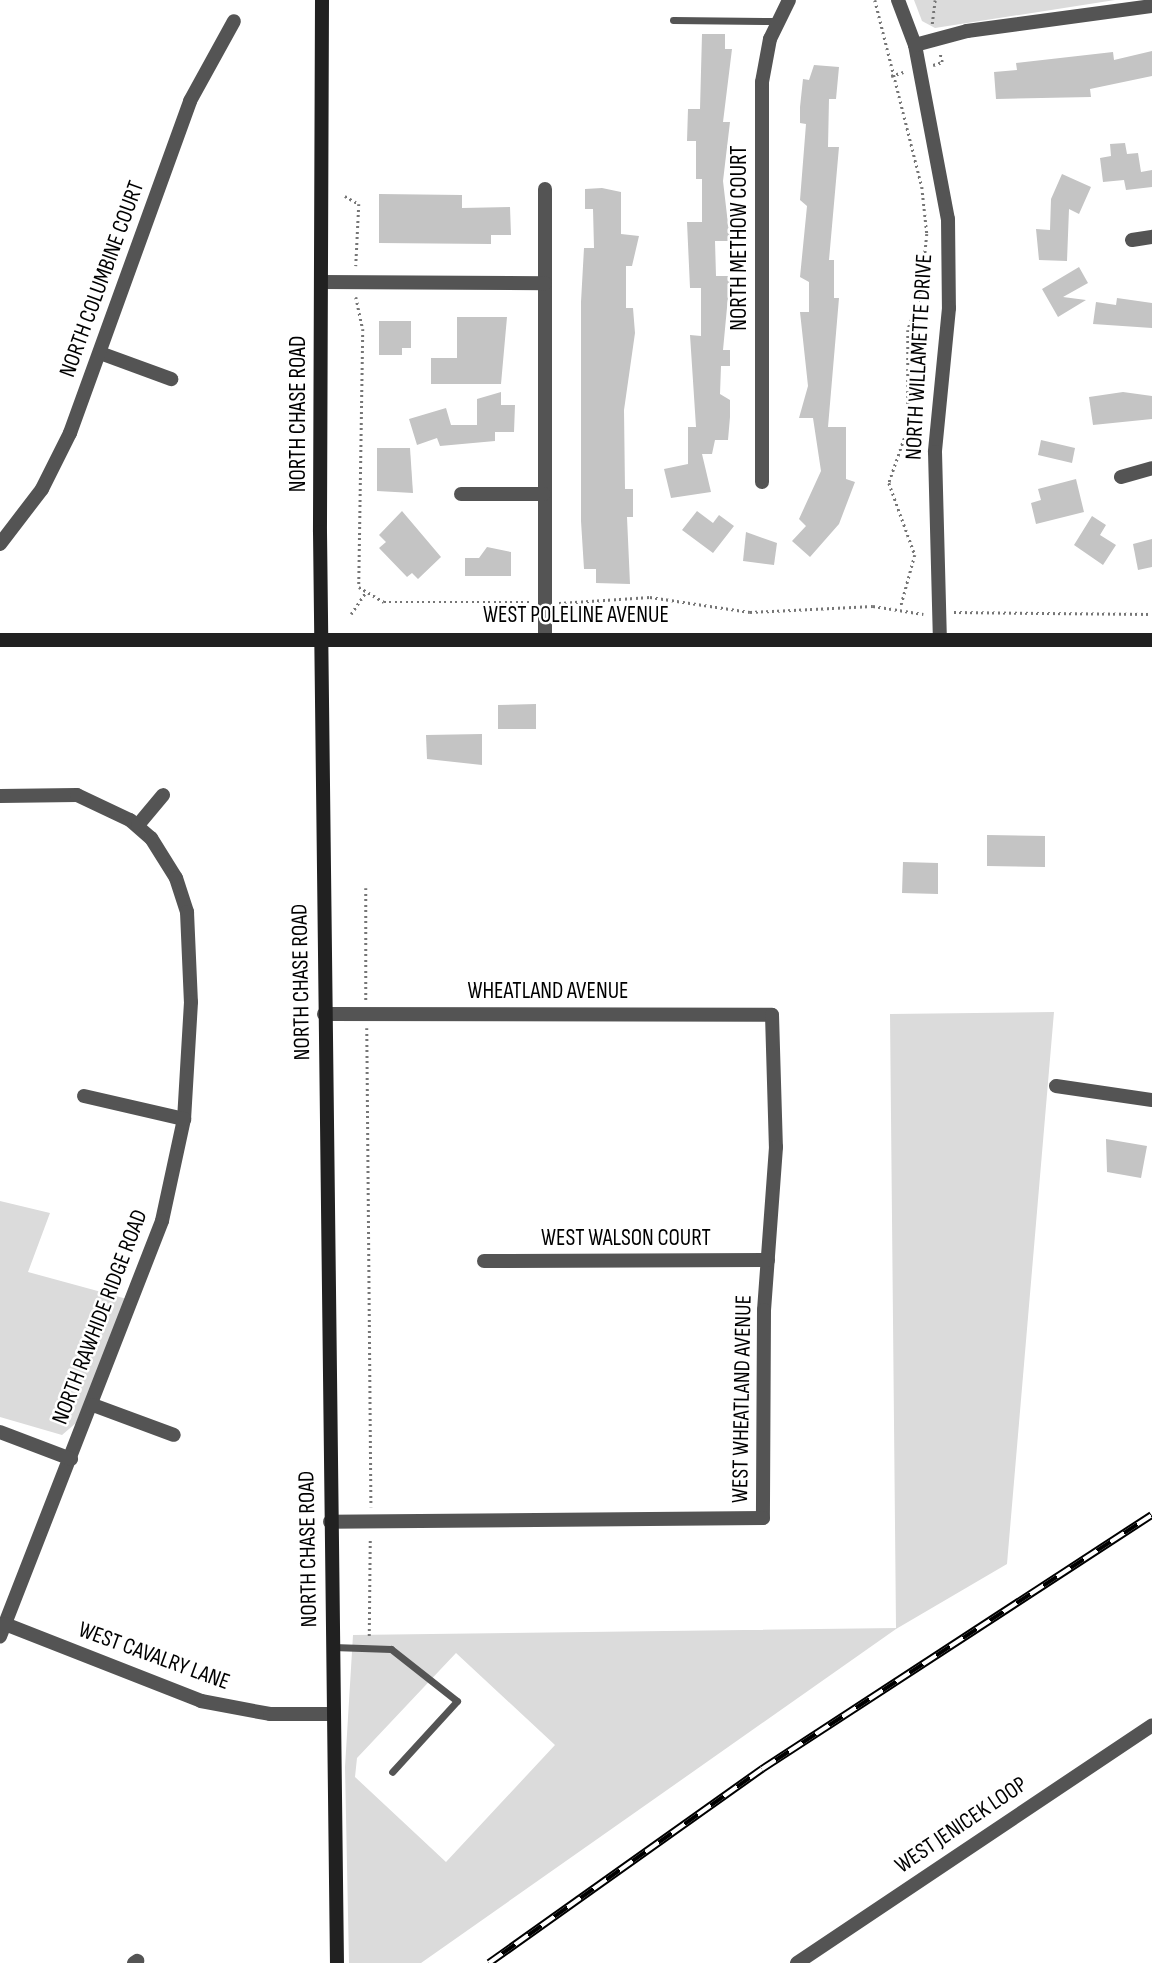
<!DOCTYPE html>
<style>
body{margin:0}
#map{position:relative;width:1152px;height:1963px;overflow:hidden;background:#fff;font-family:"Sofia Sans Condensed",sans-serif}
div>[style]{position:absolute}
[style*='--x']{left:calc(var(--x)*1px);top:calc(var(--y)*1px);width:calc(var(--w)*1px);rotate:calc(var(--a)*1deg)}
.green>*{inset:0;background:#dbdbdb}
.building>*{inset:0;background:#c4c4c4}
.path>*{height:2.5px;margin-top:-1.25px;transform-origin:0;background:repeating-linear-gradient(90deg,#767676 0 2px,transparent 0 5.5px)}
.lane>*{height:7px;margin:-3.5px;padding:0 3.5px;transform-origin:3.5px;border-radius:3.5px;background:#545454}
.street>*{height:14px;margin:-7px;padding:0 7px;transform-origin:7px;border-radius:7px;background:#545454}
.secondary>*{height:14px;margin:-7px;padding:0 7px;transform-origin:7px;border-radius:7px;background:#212121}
.rail>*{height:8px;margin-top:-4px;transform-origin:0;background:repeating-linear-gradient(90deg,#fff 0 16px,#000 0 32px);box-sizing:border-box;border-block:2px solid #000}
span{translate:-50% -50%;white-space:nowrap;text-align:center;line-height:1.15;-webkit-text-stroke:5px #fff;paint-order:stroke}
.street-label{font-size:23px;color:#000}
</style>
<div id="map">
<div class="green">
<i style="clip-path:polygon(914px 0,1115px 0,935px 28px,922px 21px)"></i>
<i style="clip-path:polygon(evenodd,1054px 1012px,1007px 1564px,896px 1629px,421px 1963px,349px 1963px,345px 1767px,353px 1635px,896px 1628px,890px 1014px,1054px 1012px,456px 1653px,555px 1745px,446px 1862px,355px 1777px,357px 1758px,456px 1653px)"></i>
<i style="clip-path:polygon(0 1201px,50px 1213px,28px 1272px,127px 1299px,76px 1423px,62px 1435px,0 1417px)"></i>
</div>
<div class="building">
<i style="clip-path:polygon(702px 34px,725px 34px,725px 49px,732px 49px,723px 122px,730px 122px,723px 181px,730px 241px,715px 241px,716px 276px,730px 276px,723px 350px,730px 350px,730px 366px,721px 366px,720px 394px,730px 400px,730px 417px,728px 440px,715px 440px,712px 454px,702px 454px,711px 492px,671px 498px,664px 469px,688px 464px,688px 427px,696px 427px,690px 335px,701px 336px,701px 288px,690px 288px,687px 222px,702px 222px,702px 179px,696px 179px,696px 141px,687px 141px,688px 109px,700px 109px)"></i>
<i style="clip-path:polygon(1152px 51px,1152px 76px,1090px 89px,1091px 97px,996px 99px,994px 72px,1017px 70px,1016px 63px,1113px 52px,1114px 60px)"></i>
<i style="clip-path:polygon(814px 65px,839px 67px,836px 99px,829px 99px,828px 147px,839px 147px,829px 260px,834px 260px,834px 298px,839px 298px,828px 427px,846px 427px,846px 479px,855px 482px,839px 524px,810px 557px,792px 541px,806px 526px,799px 519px,821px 471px,813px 418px,799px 418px,808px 386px,800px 312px,809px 312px,809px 282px,800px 277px,807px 206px,800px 200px,806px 124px,800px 123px,800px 107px,803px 79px,809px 80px)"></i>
<i style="clip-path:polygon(1125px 143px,1127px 154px,1138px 153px,1141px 172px,1152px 170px,1152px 187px,1126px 190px,1124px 180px,1103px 182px,1100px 158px,1111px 156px,1110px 144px)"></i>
<i style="clip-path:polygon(1062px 174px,1091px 187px,1079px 214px,1069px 209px,1067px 261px,1039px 260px,1036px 229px,1050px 230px,1051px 199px)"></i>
<i style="clip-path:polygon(602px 188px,621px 192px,621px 234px,639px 236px,632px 266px,626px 266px,626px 308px,633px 308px,635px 333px,624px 410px,625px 489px,633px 489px,633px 517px,627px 517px,630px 584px,596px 583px,596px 569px,584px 569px,581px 521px,581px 302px,584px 248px,594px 248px,593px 209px,585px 209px,585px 189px)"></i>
<i style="clip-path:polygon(379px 194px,462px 195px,462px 208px,510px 207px,511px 235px,491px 235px,491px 244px,379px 243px)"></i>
<i style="clip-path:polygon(1079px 267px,1088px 283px,1063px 297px,1086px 300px,1058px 317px,1042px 289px)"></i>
<i style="clip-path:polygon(1117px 298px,1152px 303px,1152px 328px,1093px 324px,1096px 302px,1116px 305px)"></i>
<i style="clip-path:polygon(457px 317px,507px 317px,501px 384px,431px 384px,431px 358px,457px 358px)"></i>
<i style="clip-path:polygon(379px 321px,411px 321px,411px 348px,402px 348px,402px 355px,379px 355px)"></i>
<i style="clip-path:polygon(501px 392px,501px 405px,515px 405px,514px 432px,495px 432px,495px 441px,440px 446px,437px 438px,417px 445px,409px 419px,446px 408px,451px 425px,477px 425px,477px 399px)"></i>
<i style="clip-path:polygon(1123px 392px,1152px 396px,1152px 419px,1093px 425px,1089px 397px)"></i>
<i style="clip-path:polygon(1041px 440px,1075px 448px,1072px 463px,1038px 455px)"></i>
<i style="clip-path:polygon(377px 448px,410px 448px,413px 493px,377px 491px)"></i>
<i style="clip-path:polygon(1076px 479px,1084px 512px,1036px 524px,1031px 503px,1041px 500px,1038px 489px)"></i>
<i style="clip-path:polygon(402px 511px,441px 557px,418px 579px,412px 573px,407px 577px,379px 548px,386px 542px,379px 535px)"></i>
<i style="clip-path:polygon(697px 511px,713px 523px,719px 515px,734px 526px,713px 553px,682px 530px)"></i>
<i style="clip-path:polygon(1092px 516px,1106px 525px,1100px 535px,1116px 545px,1103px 565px,1074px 545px)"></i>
<i style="clip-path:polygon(746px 532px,777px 543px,774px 565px,743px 561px)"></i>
<i style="clip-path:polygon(1152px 539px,1152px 567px,1138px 570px,1133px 544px)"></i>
<i style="clip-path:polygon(487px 547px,511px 552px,511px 576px,465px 576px,465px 558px,479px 558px)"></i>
<i style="clip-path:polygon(536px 704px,536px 729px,498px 729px,498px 705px)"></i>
<i style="clip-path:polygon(482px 734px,482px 765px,427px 759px,426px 735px)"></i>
<i style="clip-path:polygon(987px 835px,1045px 836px,1045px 867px,987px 866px)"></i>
<i style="clip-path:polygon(903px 862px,938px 863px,938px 894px,902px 893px)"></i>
<i style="clip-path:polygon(1106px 1139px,1147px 1146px,1141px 1178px,1107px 1172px)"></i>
</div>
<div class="path">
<i style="--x:875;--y:0;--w:193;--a:75.9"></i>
<i style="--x:922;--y:187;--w:47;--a:83.9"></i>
<i style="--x:927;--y:234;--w:60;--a:95.7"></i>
<i style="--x:921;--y:294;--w:38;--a:110"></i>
<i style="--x:908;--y:330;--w:98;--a:90"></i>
<i style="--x:908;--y:428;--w:58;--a:109.1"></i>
<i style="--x:889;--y:483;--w:77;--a:70.1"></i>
<i style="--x:915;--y:555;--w:53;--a:105.4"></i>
<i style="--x:932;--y:24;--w:24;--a:-83"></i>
<i style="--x:933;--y:65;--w:9;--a:-18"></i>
<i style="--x:942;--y:62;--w:8;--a:-104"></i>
<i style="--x:891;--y:76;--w:13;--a:-18"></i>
<i style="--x:345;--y:196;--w:16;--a:30"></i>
<i style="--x:359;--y:204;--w:62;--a:92.8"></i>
<i style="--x:356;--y:297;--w:33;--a:78"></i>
<i style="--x:363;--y:329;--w:258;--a:90.9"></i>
<i style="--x:359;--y:587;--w:29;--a:31"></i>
<i style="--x:384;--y:602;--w:147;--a:0"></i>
<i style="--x:559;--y:603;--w:91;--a:-3.8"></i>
<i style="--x:650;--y:597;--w:101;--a:8.5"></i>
<i style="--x:750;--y:612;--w:123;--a:-2.8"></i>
<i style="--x:873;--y:606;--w:51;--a:9.1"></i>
<i style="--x:954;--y:612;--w:198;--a:0.6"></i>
<i style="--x:351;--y:614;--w:25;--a:-56"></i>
<i style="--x:366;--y:888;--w:112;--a:90"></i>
<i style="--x:367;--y:1028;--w:479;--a:89.5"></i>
<i style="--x:369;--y:1636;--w:98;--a:-89.4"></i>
</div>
<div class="lane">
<i style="--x:673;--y:20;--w:104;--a:0.6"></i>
<i style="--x:333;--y:1647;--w:58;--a:2"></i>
<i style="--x:391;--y:1649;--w:84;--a:38.2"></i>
<i style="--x:457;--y:1701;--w:96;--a:132.5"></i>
</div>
<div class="street">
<i style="--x:898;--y:0;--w:48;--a:69.3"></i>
<i style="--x:915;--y:45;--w:177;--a:79.3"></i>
<i style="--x:948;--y:219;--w:89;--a:89.4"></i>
<i style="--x:949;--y:308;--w:145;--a:95.6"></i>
<i style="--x:935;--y:452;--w:187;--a:88.5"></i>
<i style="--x:915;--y:45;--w:54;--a:-15.1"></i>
<i style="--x:967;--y:31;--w:187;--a:-7.7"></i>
<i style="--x:545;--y:189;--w:449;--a:90"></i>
<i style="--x:1132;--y:240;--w:20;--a:-9"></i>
<i style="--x:321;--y:282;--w:224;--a:0.3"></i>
<i style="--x:100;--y:353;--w:76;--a:20.1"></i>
<i style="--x:1121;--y:477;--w:32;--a:-16"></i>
<i style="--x:762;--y:482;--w:400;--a:-90"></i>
<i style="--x:762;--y:82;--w:44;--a:-79.5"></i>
<i style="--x:770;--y:39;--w:43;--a:-64"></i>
<i style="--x:461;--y:494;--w:83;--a:0"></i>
<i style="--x:0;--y:544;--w:69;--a:-52.6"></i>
<i style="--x:42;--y:489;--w:63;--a:-63.4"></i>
<i style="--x:70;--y:433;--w:353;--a:-70.1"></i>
<i style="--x:190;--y:101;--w:91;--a:-61.2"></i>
<i style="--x:0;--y:796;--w:77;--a:-0.7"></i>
<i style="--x:77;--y:795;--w:59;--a:25.3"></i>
<i style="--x:130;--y:820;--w:28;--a:41"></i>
<i style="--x:151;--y:838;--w:47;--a:58"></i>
<i style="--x:176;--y:878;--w:36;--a:72"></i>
<i style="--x:187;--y:912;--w:90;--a:87.5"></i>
<i style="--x:191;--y:1002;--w:117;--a:93.4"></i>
<i style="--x:184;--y:1119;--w:104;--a:102.2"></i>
<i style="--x:162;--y:1221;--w:446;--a:111.3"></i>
<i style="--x:138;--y:825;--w:39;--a:-50"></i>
<i style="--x:324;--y:1014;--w:448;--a:0.1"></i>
<i style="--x:772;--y:1015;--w:132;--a:88.3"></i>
<i style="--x:776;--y:1147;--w:163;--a:94.2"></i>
<i style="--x:764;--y:1310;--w:208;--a:90.3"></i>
<i style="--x:763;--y:1518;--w:433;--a:179.5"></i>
<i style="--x:1056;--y:1086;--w:97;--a:8.3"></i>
<i style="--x:84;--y:1096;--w:103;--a:13"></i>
<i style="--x:484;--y:1261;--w:284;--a:-0.2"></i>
<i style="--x:93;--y:1405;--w:86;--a:20.3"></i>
<i style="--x:0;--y:1432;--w:76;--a:20.8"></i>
<i style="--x:5;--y:1624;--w:211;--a:21.4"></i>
<i style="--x:201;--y:1701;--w:70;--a:10.7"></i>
<i style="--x:270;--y:1714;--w:63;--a:0"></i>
<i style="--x:134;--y:1963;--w:4;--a:-34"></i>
<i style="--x:797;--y:1963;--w:427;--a:-33.8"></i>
</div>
<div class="secondary">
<i style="--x:322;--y:0;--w:532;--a:90.22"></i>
<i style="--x:320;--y:532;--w:1431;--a:89.32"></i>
<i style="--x:0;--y:640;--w:1152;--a:0"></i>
</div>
<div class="rail">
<i style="--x:489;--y:1963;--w:335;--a:-35.4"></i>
<i style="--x:762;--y:1769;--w:465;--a:-33.1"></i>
</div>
<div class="street-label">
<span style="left:739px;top:238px;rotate:-90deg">NORTH METHOW COURT</span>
<span style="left:102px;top:279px;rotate:-70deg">NORTH COLUMBINE COURT</span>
<span style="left:919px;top:357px;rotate:-87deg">NORTH WILLAMETTE DRIVE</span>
<span style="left:298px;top:414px;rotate:-90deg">NORTH CHASE ROAD</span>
<span style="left:576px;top:615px">WEST POLELINE AVENUE</span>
<span style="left:301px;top:982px;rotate:-91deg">NORTH CHASE ROAD</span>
<span style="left:548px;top:991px">WHEATLAND AVENUE</span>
<span style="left:626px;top:1238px">WEST WALSON COURT</span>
<span style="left:100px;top:1317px;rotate:-69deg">NORTH RAWHIDE RIDGE ROAD</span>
<span style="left:742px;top:1399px;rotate:-89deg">WEST WHEATLAND AVENUE</span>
<span style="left:308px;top:1549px;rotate:-91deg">NORTH CHASE ROAD</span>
<span style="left:154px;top:1656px;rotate:20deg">WEST CAVALRY LANE</span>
<span style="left:961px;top:1825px;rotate:-34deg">WEST JENICEK LOOP</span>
</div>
</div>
